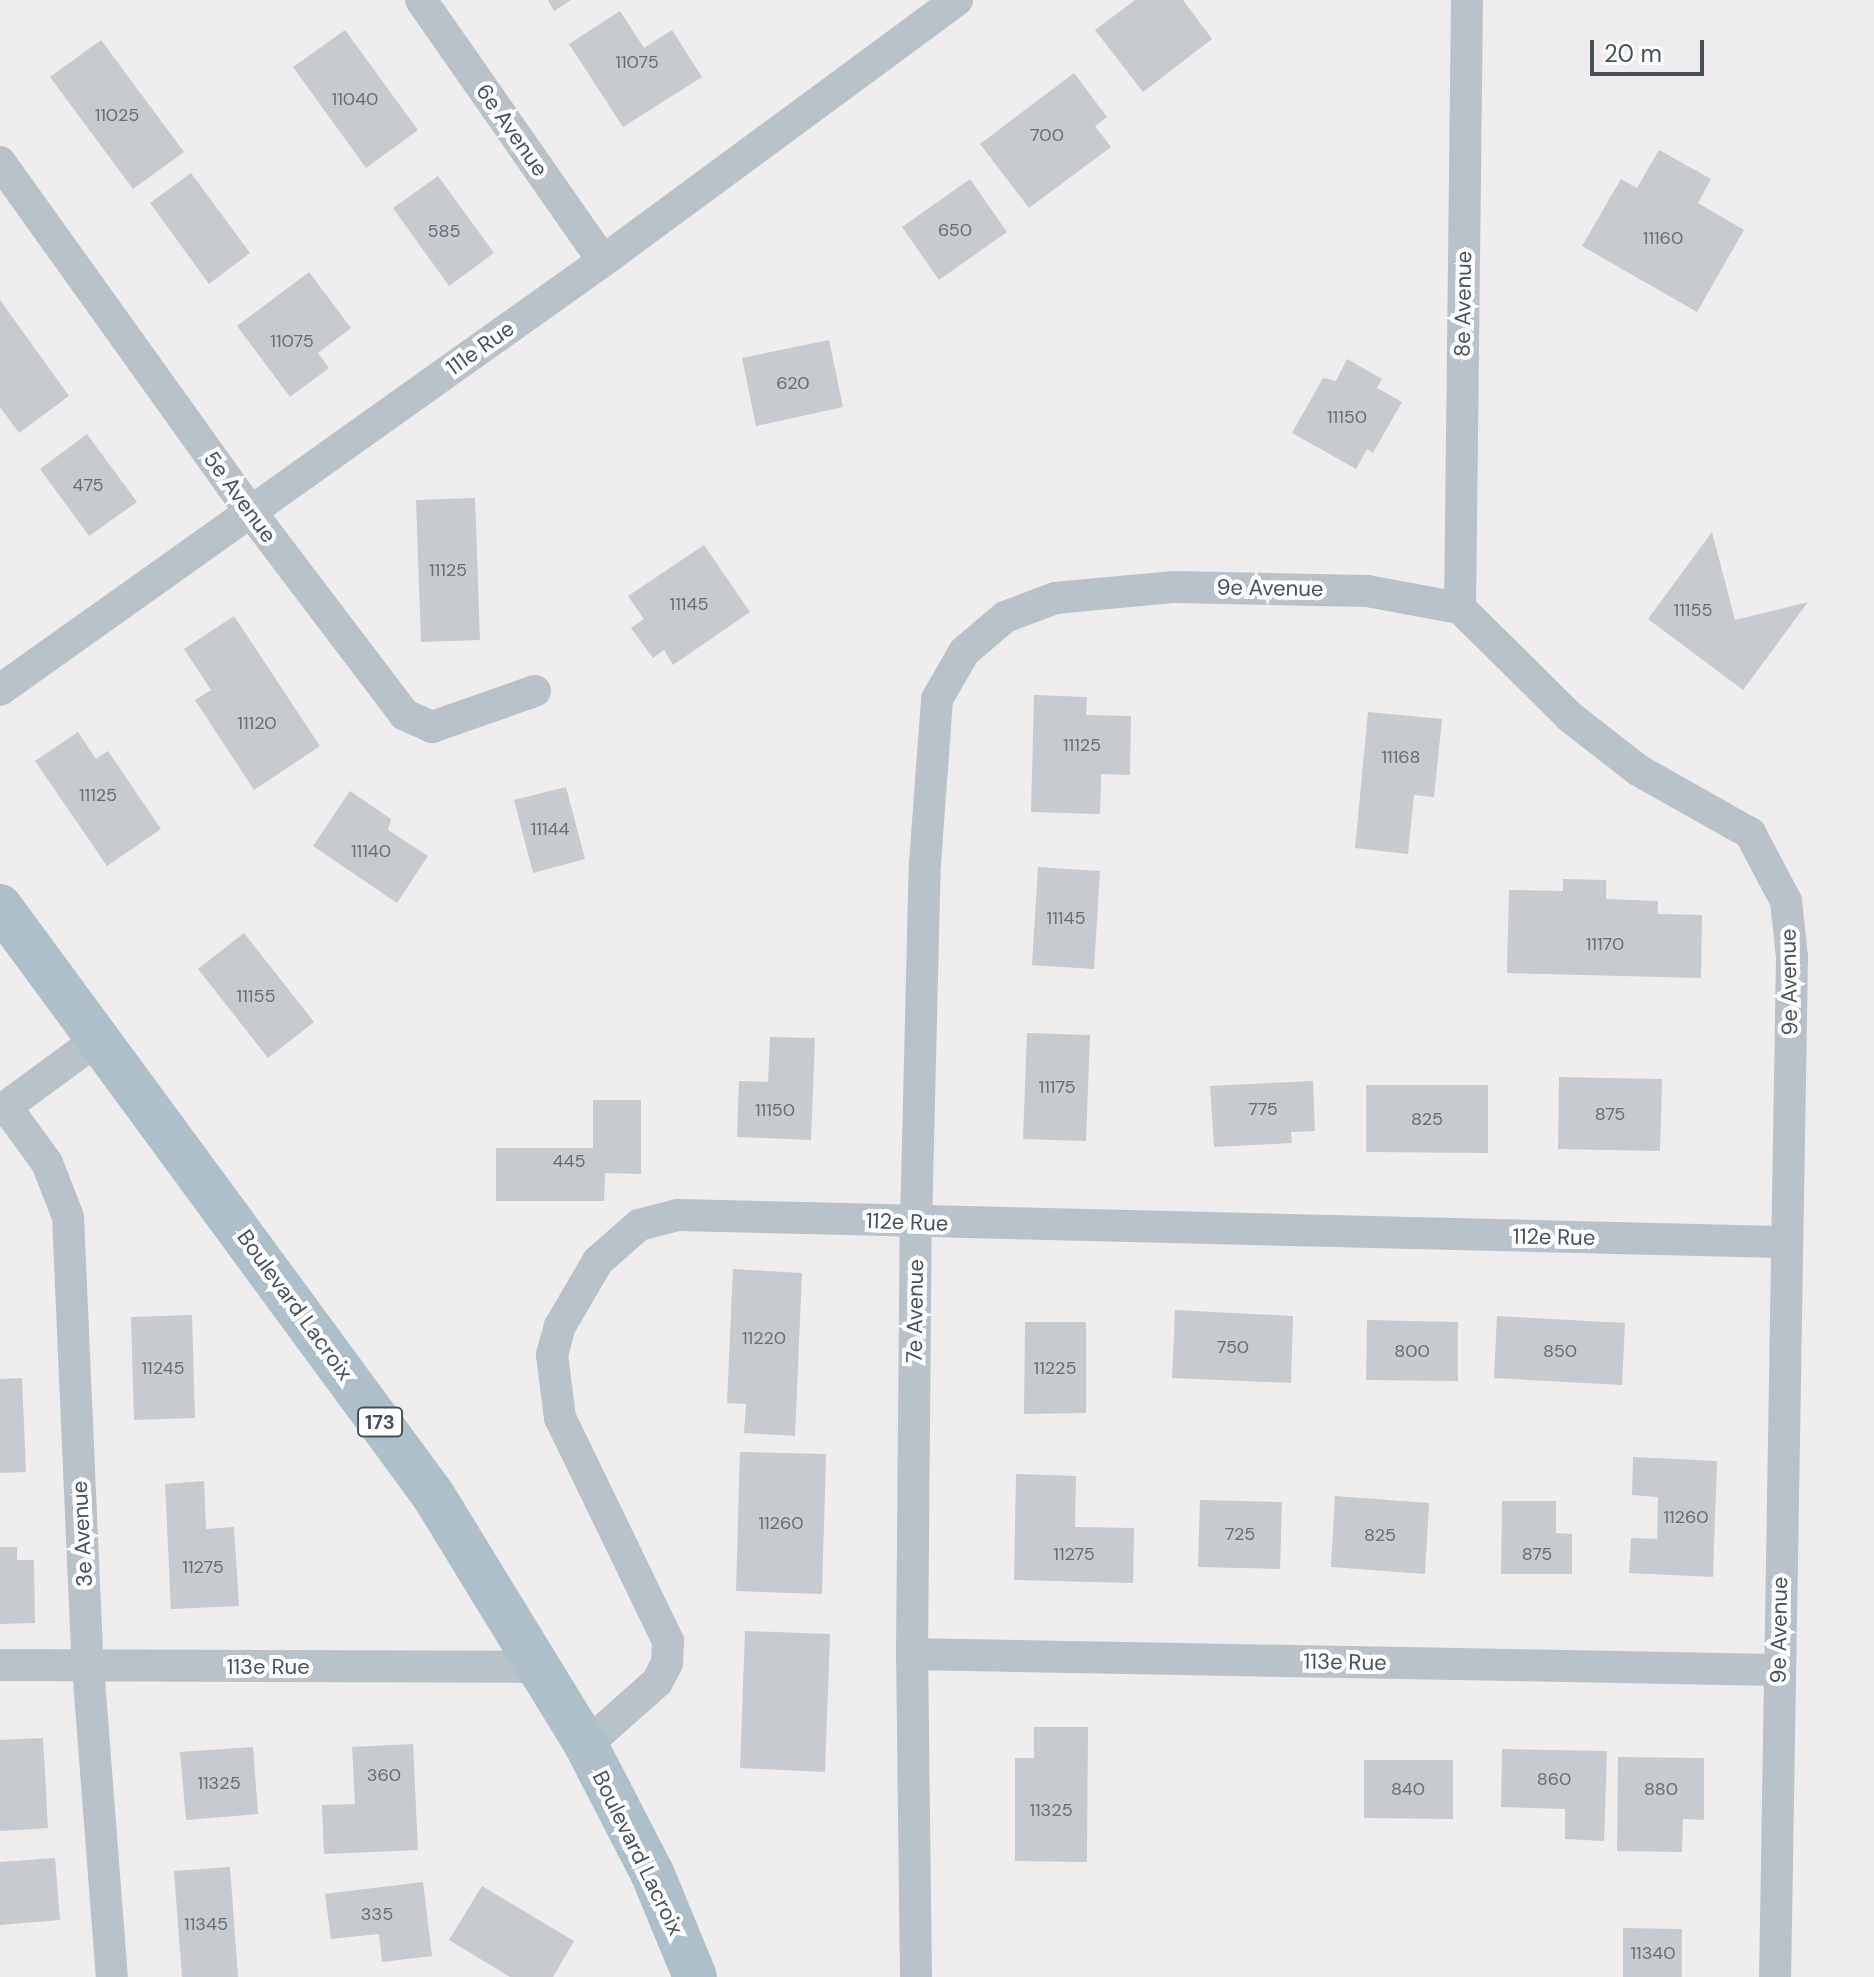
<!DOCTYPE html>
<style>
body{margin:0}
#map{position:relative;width:1874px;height:1977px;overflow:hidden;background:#efeced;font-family:"DM Sans",sans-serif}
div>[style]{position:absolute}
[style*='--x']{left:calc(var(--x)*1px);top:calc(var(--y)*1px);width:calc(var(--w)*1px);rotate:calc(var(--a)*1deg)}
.building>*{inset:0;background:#c7cacf}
.street>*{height:32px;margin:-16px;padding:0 16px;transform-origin:16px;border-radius:16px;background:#b9c2c8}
.primary>*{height:44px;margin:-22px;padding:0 22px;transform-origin:22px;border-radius:22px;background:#aebfca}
span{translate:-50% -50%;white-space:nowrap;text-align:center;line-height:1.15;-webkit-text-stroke:8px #fff;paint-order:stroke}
.number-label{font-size:18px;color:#667076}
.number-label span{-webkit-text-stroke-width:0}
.shield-label span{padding:2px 6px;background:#fff;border:2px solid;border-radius:6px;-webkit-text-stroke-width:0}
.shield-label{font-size:20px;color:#465258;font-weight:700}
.street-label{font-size:22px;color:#465258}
.scale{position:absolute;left:1590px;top:40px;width:114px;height:36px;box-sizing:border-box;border:4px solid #465258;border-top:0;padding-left:10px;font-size:24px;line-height:28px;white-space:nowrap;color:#465258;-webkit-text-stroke:6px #fff;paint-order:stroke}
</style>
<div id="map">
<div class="building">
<i style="clip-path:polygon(548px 0,571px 0,554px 11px)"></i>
<i style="clip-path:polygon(1135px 0,1183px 0,1212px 39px,1143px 92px,1095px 30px)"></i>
<i style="clip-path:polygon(620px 11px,644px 48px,672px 30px,702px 77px,623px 127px,569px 44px)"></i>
<i style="clip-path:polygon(345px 30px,418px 130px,366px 168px,293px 67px)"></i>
<i style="clip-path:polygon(101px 40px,184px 152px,133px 189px,50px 77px)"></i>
<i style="clip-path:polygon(1074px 73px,1107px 117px,1095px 126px,1111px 147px,1029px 208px,980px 144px)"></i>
<i style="clip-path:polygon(1659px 150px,1711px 179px,1698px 203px,1744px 230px,1697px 312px,1582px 246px,1621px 179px,1637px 188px)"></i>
<i style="clip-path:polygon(191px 173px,250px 253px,209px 284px,150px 203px)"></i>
<i style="clip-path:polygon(438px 176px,494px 253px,449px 286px,393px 208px)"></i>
<i style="clip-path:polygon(970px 179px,1007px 232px,939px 280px,902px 227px)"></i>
<i style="clip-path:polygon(309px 272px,351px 328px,318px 353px,329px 368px,290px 397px,237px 326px)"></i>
<i style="clip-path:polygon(0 300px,69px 396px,19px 433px,0 407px)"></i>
<i style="clip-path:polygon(829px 340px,843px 407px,756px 426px,742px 358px)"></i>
<i style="clip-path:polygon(1347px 359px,1382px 379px,1377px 388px,1402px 402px,1373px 453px,1367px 449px,1356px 469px,1292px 433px,1323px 378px,1336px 381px)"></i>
<i style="clip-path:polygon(87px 434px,137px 502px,89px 536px,40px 469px)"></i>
<i style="clip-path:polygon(475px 498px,480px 640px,421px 642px,416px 500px)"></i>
<i style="clip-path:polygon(1712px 532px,1735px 620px,1808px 602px,1743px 690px,1648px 619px)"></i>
<i style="clip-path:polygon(704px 545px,750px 612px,673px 665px,664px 650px,653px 658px,631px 628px,644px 619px,628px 596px)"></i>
<i style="clip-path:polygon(234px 616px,320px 746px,254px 790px,195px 700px,211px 690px,184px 649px)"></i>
<i style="clip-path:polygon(1034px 695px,1087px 697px,1086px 715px,1131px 716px,1130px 775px,1101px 774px,1100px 814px,1031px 812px)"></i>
<i style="clip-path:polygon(1368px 712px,1442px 719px,1434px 797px,1414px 795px,1408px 854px,1355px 848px)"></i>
<i style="clip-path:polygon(78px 732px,96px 759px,108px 751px,161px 829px,107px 866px,35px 761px)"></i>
<i style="clip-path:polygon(566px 787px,585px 859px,533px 873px,514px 800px)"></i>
<i style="clip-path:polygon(350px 791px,391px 819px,388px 830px,428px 856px,397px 903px,313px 846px)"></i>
<i style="clip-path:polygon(1038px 867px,1100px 871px,1094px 969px,1032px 965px)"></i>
<i style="clip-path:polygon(1563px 879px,1606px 880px,1606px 899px,1658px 901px,1658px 914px,1702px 915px,1701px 978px,1507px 973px,1509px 890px,1563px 891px)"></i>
<i style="clip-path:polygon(244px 933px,314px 1022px,268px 1058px,198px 969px)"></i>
<i style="clip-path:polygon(1027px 1033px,1090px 1035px,1086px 1141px,1023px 1139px)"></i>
<i style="clip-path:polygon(770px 1037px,815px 1038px,811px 1140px,737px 1137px,739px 1081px,768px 1082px)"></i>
<i style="clip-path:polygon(1559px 1077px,1662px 1079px,1660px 1151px,1558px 1149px)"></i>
<i style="clip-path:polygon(1313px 1081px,1315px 1131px,1291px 1132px,1292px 1143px,1214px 1147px,1210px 1086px)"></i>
<i style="clip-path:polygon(1366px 1085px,1488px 1085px,1488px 1153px,1366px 1152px)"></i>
<i style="clip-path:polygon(593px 1100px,641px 1100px,641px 1174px,605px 1173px,604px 1201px,496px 1201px,496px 1148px,593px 1148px)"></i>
<i style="clip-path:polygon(733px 1269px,802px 1273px,795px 1436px,744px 1433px,746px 1404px,727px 1403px)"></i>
<i style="clip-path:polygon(1175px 1310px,1293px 1316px,1291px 1383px,1172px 1378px)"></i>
<i style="clip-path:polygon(192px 1315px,195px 1418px,134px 1420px,131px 1317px)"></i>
<i style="clip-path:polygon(1497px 1316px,1625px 1323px,1622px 1385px,1494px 1378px)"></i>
<i style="clip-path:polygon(1367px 1320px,1458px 1322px,1458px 1381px,1366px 1380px)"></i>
<i style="clip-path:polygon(1025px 1322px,1086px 1322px,1086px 1413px,1024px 1414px)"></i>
<i style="clip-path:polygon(22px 1378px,26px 1472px,0 1473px,0 1379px)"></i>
<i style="clip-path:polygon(740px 1452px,826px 1454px,822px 1594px,736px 1591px)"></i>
<i style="clip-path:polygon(1633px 1457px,1717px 1461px,1713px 1577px,1629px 1573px,1631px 1538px,1657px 1539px,1658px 1497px,1632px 1495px)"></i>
<i style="clip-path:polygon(1016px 1474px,1076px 1476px,1075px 1527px,1134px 1528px,1133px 1583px,1014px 1580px)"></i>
<i style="clip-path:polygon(204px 1481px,206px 1529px,234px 1527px,239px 1606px,171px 1609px,165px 1484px)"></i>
<i style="clip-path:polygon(1335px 1496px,1429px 1503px,1425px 1574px,1331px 1567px)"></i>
<i style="clip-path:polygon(1200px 1500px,1282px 1502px,1280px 1569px,1198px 1567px)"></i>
<i style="clip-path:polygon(1502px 1501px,1556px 1501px,1556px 1533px,1572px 1534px,1572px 1574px,1501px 1574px)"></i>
<i style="clip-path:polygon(0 1547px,17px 1547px,17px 1560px,34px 1560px,35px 1623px,0 1624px)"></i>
<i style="clip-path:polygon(745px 1631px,830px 1634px,825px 1772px,740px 1768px)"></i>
<i style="clip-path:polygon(1034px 1727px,1088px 1727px,1087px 1862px,1015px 1861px,1015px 1758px,1034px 1758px)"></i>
<i style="clip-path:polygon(43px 1738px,48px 1828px,0 1831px,0 1740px)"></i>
<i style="clip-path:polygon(413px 1744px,418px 1850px,324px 1854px,322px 1805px,355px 1804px,352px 1747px)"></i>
<i style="clip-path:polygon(253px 1747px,258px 1814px,186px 1820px,180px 1752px)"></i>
<i style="clip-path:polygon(1502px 1749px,1607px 1751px,1604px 1841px,1565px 1839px,1565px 1809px,1501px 1807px)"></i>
<i style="clip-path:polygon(1618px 1757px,1704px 1758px,1704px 1820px,1683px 1819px,1682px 1852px,1617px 1851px)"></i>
<i style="clip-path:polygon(1364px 1760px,1453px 1760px,1453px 1819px,1364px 1818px)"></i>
<i style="clip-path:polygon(55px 1858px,60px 1920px,0 1925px,0 1862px)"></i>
<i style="clip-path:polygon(230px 1867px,238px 1977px,182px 1977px,174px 1871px)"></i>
<i style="clip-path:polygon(423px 1882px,432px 1956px,382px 1962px,379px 1934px,331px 1939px,325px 1894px)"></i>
<i style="clip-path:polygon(482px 1886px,574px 1941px,553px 1977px,510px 1977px,449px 1940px)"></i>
<i style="clip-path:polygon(1623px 1928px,1682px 1929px,1682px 1977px,1623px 1977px)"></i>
</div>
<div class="street">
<i style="--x:421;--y:0;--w:318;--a:55.1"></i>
<i style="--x:0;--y:162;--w:429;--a:54.4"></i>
<i style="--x:250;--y:511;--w:256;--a:52.8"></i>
<i style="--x:405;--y:715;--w:30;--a:24"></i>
<i style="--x:432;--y:727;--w:109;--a:-19.3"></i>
<i style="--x:1460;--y:608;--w:608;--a:-89.34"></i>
<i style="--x:0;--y:690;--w:740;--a:-35.43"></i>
<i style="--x:603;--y:261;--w:440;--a:-36.4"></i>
<i style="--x:7;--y:1108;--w:68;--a:54"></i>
<i style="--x:47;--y:1163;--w:58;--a:68.7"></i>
<i style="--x:68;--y:1217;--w:450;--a:87.5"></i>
<i style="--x:88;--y:1667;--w:311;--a:85.6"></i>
<i style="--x:0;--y:1111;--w:122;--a:-36.3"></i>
<i style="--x:912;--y:1654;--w:866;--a:1.06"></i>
<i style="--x:0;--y:1665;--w:536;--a:0.21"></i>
<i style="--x:586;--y:1745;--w:95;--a:-41.6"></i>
<i style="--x:657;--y:1682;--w:21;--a:-62"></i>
<i style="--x:667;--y:1663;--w:22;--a:-87"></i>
<i style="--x:668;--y:1641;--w:248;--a:-115.8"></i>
<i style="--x:560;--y:1418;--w:64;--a:-97.2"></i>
<i style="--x:552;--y:1355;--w:30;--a:-75"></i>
<i style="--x:560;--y:1326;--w:75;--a:-59.7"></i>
<i style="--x:598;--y:1261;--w:55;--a:-41.3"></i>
<i style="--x:639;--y:1225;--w:40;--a:-14.4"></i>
<i style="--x:678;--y:1215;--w:1108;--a:1.4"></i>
<i style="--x:916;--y:1977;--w:323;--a:-90.7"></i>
<i style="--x:912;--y:1654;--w:431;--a:-89.5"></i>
<i style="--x:916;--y:1223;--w:360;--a:-88.6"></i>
<i style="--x:925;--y:863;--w:164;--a:-85.8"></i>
<i style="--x:937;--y:699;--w:54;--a:-60.1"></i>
<i style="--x:964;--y:652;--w:54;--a:-40.5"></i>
<i style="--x:1005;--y:617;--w:53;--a:-20.8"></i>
<i style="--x:1055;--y:598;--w:120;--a:-5.3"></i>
<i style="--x:1174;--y:587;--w:193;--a:1.2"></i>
<i style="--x:1367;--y:591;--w:95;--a:10.4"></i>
<i style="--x:1460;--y:608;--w:155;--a:44.7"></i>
<i style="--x:1570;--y:717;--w:86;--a:37.9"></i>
<i style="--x:1638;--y:770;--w:129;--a:29.4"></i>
<i style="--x:1750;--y:833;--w:77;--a:62.1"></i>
<i style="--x:1786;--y:901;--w:56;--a:83.9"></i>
<i style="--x:1792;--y:957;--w:1020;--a:90.95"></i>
</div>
<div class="primary">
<i style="--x:0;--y:906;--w:731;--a:53.68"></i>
<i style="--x:433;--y:1495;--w:293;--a:58.5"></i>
<i style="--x:586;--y:1745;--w:146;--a:62.7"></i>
<i style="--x:653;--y:1875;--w:110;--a:67.6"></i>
</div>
<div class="number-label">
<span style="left:637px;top:62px">11075</span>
<span style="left:355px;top:99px">11040</span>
<span style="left:117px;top:115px">11025</span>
<span style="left:1047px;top:135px">700</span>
<span style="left:955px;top:230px">650</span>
<span style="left:444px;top:231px">585</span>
<span style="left:1663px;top:238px">11160</span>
<span style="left:292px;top:341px">11075</span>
<span style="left:793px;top:383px">620</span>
<span style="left:1347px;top:417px">11150</span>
<span style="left:88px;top:485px">475</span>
<span style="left:448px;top:570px">11125</span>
<span style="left:689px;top:604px">11145</span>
<span style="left:1693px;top:610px">11155</span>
<span style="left:257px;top:723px">11120</span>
<span style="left:1082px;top:745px">11125</span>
<span style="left:1401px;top:757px">11168</span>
<span style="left:98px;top:795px">11125</span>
<span style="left:550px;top:829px">11144</span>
<span style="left:371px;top:851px">11140</span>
<span style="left:1066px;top:918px">11145</span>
<span style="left:1605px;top:944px">11170</span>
<span style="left:256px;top:996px">11155</span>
<span style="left:1057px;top:1087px">11175</span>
<span style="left:1263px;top:1109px">775</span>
<span style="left:775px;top:1110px">11150</span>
<span style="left:1610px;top:1114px">875</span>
<span style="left:1427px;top:1119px">825</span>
<span style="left:569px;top:1161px">445</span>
<span style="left:764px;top:1338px">11220</span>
<span style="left:1233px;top:1347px">750</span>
<span style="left:1412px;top:1351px">800</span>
<span style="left:1560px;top:1351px">850</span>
<span style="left:163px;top:1368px">11245</span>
<span style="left:1055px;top:1368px">11225</span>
<span style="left:1686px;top:1517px">11260</span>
<span style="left:781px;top:1523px">11260</span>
<span style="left:1240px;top:1534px">725</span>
<span style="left:1380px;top:1535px">825</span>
<span style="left:1074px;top:1554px">11275</span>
<span style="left:1537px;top:1554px">875</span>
<span style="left:203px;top:1567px">11275</span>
<span style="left:384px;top:1775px">360</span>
<span style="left:1554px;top:1779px">860</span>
<span style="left:219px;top:1783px">11325</span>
<span style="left:1408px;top:1789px">840</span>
<span style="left:1661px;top:1789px">880</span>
<span style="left:1051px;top:1810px">11325</span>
<span style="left:377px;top:1914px">335</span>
<span style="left:206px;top:1924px">11345</span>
<span style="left:1653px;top:1953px">11340</span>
</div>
<div class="shield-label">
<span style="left:380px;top:1422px">173</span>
</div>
<div class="street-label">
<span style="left:512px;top:130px;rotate:55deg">6e Avenue</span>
<span style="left:1463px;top:304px;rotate:-89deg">8e Avenue</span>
<span style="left:480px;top:348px;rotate:-35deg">111e Rue</span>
<span style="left:240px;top:497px;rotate:54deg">5e Avenue</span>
<span style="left:1270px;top:588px;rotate:1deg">9e Avenue</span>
<span style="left:1789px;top:982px;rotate:-91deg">9e Avenue</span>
<span style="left:907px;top:1222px;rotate:2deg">112e Rue</span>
<span style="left:1554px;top:1237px;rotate:1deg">112e Rue</span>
<span style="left:295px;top:1305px;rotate:54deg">Boulevard Lacroix</span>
<span style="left:915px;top:1311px;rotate:-89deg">7e Avenue</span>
<span style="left:82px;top:1534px;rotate:-93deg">3e Avenue</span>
<span style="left:1779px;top:1630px;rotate:-89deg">9e Avenue</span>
<span style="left:1345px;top:1662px;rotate:1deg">113e Rue</span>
<span style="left:268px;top:1667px">113e Rue</span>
<span style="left:638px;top:1853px;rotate:64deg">Boulevard Lacroix</span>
</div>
<div class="scale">20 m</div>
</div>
